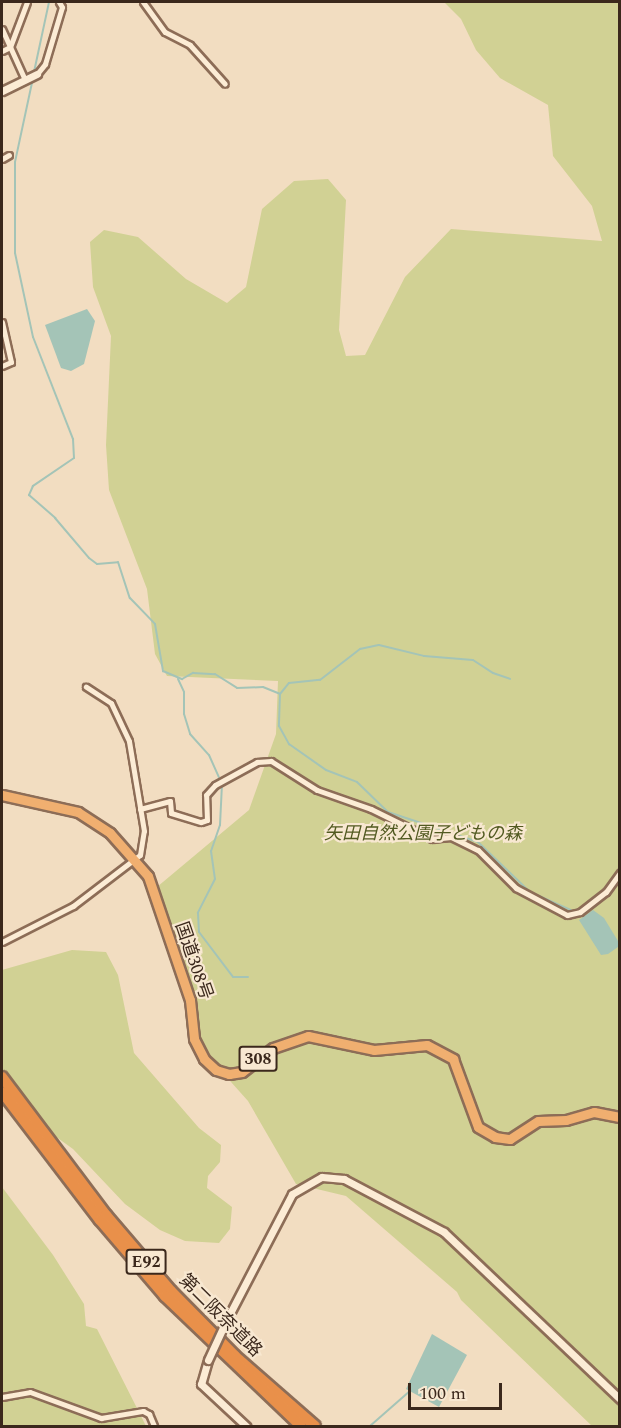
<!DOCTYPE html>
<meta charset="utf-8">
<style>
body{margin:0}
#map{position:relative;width:621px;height:1428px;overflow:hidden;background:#f2ddc1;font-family:Spectral,"Noto Sans JP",serif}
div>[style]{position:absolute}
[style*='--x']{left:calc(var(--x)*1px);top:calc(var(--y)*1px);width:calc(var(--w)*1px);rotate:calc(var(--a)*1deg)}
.green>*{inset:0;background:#d1d194}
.water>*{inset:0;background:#a4c4b7}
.stream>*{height:2px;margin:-1px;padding:0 1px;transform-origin:1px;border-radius:1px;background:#a4c4b7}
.roads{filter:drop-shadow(2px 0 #8d6d57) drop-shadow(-2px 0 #8d6d57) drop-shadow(0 2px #8d6d57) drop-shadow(0 -2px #8d6d57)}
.minor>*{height:5px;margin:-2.5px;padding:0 2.5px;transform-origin:2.5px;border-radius:2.5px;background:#fcecd5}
.tertiary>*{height:7px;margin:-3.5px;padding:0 3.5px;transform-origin:3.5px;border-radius:3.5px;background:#fcecd5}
.trunk>*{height:9px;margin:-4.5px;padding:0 4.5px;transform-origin:4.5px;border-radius:4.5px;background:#f0af70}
.motorway>*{height:10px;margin:-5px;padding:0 5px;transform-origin:5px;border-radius:5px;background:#e9904a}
.bridges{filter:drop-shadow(2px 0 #8d6d57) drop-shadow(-2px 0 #8d6d57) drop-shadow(0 2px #8d6d57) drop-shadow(0 -2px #8d6d57)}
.tertiary-bridge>*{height:7px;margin:-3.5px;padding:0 3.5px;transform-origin:3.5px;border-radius:3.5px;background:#fcecd5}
span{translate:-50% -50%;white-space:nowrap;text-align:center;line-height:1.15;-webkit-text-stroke:4.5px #f8e8d1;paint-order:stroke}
.shield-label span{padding:2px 4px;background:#f8e8d1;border:2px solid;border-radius:4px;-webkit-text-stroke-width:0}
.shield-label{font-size:16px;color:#3b281c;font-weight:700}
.park-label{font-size:18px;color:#525a21;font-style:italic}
.street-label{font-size:18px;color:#3b281c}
.frame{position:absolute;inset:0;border:3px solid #3b281c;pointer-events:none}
.scale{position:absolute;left:408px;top:1383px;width:94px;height:27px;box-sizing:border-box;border:3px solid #3b281c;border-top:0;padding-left:8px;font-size:18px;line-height:21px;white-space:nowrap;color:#3b281c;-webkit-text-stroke:4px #f8e8d1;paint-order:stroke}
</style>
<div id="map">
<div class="green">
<i style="clip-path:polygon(444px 2px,619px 3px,619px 1426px,592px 1426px,461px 1300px,457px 1292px,346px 1196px,296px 1184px,248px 1101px,206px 1054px,164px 931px,157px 887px,249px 810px,276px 734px,278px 681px,167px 676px,155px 654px,147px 589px,109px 490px,106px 445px,111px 336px,93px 287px,90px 242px,104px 230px,138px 237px,186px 279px,227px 303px,246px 287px,262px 209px,294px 181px,328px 179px,346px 200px,339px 330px,346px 356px,365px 355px,405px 277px,451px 229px,602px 241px,592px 206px,553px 156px,548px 105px,500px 78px,476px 50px,461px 19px)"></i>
<i style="clip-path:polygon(72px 950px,106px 952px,118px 975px,134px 1053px,199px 1128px,221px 1145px,220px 1162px,208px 1176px,207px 1188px,232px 1207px,230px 1229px,219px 1243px,185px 1241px,160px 1230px,125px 1204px,73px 1149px,41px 1126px,2px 1078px,2px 970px)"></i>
<i style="clip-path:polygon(2px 1187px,53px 1255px,84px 1304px,86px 1326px,97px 1329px,146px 1426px,2px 1426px)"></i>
</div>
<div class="water">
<i style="clip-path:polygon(87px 309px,95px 321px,84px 364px,71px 371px,61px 368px,45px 325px)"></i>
<i style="clip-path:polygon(593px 910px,604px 918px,618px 941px,618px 947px,608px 954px,601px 955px,579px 920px)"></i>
<i style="clip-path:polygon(432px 1334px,467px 1355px,439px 1407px,406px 1389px)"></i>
</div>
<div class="stream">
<i style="--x:34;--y:72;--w:72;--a:-77.9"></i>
<i style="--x:33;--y:78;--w:86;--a:102.1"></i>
<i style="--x:15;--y:162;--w:91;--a:90"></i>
<i style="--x:15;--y:253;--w:86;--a:77.9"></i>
<i style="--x:33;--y:337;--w:110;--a:68.6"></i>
<i style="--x:73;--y:439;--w:19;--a:87"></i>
<i style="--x:74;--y:458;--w:50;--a:145.7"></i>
<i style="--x:33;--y:486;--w:10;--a:114"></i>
<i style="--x:29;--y:495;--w:35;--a:41"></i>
<i style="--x:55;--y:518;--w:52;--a:49.6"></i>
<i style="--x:89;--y:558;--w:10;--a:37"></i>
<i style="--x:97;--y:564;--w:21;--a:-5"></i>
<i style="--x:118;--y:562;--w:38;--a:72"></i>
<i style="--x:130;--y:598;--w:36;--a:46"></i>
<i style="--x:155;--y:624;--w:48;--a:80.3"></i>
<i style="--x:163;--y:671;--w:21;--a:23"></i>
<i style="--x:182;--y:679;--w:13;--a:-29"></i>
<i style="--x:193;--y:673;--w:22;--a:3"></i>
<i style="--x:215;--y:674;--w:26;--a:32"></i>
<i style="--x:237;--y:688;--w:26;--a:-2"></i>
<i style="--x:263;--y:687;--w:18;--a:22"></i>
<i style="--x:280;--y:694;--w:32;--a:92"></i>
<i style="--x:279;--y:726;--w:21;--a:61"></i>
<i style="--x:289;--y:744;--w:45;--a:35.1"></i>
<i style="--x:326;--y:770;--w:33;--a:21"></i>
<i style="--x:357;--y:782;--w:43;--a:44.1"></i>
<i style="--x:388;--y:812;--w:95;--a:18.4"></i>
<i style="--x:478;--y:842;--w:72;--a:43.9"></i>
<i style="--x:530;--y:892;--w:45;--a:23.7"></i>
<i style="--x:178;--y:679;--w:14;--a:65"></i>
<i style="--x:184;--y:692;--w:22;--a:90"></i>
<i style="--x:184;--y:714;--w:21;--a:73"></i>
<i style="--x:190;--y:734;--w:28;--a:48"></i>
<i style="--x:209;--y:755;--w:24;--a:66"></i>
<i style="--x:280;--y:694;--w:14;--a:-51"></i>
<i style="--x:289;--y:683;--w:31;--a:-6"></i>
<i style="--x:320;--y:680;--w:51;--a:-37.8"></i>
<i style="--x:360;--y:649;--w:19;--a:-12"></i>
<i style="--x:379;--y:645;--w:46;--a:13.7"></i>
<i style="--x:424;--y:656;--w:49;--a:4.7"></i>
<i style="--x:473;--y:660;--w:24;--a:33"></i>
<i style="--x:493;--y:673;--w:18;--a:19"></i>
<i style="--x:222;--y:784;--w:41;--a:92.8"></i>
<i style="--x:220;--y:825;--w:28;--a:109"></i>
<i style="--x:211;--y:851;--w:28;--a:82"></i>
<i style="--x:215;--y:879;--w:38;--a:117"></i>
<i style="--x:198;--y:913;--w:19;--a:87"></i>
<i style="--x:199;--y:932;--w:56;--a:52.9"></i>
<i style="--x:233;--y:977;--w:15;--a:0"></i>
<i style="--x:370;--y:1426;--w:55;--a:-41.3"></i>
</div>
<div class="roads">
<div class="minor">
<i style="--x:143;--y:2;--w:37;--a:54"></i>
<i style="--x:165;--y:32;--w:28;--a:27"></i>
<i style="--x:190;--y:45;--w:52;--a:48.1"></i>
<i style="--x:2;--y:29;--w:56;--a:65.7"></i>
<i style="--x:2;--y:51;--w:9;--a:-27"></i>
<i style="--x:10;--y:47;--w:48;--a:-69.3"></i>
<i style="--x:37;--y:74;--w:13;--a:-51"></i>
<i style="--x:45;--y:64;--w:59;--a:-73.4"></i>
<i style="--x:62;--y:7;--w:6;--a:-121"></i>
<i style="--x:2;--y:159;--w:8;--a:-30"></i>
<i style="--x:2;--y:322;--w:41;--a:77.3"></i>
<i style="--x:11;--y:362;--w:10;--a:156"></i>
<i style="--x:140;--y:809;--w:31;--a:-15"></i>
<i style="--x:170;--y:801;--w:12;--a:85"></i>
<i style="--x:171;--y:813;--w:31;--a:17"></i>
<i style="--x:201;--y:822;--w:6;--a:-18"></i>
<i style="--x:207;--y:820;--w:25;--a:-92"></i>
<i style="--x:206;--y:795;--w:13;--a:-48"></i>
<i style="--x:215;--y:785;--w:48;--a:-28.7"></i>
<i style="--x:257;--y:762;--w:14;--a:-4"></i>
<i style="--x:271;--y:761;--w:54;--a:32.2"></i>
<i style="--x:317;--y:790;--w:57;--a:19.4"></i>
<i style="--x:371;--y:809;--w:68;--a:26.2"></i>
<i style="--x:432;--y:839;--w:19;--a:-6"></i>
<i style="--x:451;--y:837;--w:30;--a:26"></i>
<i style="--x:478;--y:850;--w:54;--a:45"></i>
<i style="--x:516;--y:888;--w:58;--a:27.9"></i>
<i style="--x:567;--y:915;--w:13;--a:-13"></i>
<i style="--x:580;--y:912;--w:33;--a:-38"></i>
<i style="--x:606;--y:892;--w:24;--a:-54"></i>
<i style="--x:2;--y:942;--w:80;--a:-26.9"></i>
<i style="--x:73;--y:906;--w:84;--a:-37.3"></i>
<i style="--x:140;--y:855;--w:24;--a:-81"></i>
<i style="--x:144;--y:831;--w:91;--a:-99.5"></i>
<i style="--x:129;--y:741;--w:42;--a:-115.3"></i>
<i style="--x:111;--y:703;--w:30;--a:-147"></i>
<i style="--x:2;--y:1397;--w:28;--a:-10"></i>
<i style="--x:30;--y:1392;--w:76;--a:20.1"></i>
<i style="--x:101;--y:1418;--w:43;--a:-9.5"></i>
<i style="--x:143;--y:1411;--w:7;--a:27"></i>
<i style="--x:149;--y:1414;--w:13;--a:67"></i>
</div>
<div class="tertiary">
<i style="--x:2;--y:91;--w:39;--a:-26"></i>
<i style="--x:226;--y:1321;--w:143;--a:-62.5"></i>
<i style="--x:292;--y:1194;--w:34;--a:-30"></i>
<i style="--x:322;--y:1177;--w:22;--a:5"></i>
<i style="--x:344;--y:1179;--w:113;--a:27.9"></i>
<i style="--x:444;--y:1232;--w:243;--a:43.5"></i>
<i style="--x:208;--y:1360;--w:25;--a:106"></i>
<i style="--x:201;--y:1384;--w:62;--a:43"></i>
</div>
<div class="trunk">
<i style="--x:2;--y:795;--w:78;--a:12.6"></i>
<i style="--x:78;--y:812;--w:38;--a:33"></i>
<i style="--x:110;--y:833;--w:57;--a:48.5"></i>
<i style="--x:148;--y:876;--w:131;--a:71.3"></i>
<i style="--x:190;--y:1000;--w:39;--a:84"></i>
<i style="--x:194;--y:1039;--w:22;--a:63"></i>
<i style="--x:204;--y:1059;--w:16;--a:43"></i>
<i style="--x:216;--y:1070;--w:14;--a:17"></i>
<i style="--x:229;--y:1074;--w:13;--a:-9"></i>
<i style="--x:242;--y:1072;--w:39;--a:-38"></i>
<i style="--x:273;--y:1048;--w:37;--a:-19"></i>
<i style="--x:308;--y:1036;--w:67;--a:12"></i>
<i style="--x:374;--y:1050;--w:53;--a:-5.4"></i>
<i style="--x:427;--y:1045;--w:30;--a:28"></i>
<i style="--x:453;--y:1059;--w:72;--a:69.8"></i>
<i style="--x:478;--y:1127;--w:20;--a:30"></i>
<i style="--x:495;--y:1137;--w:15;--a:8"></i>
<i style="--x:510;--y:1139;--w:33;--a:-33"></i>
<i style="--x:538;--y:1121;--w:28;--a:-2"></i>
<i style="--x:566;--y:1120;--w:29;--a:-16"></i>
<i style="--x:594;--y:1112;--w:26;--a:11"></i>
</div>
<div class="motorway">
<i style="--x:2;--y:1077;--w:173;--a:53"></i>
<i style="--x:106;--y:1215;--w:100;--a:49.5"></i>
<i style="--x:171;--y:1291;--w:91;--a:45.4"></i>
<i style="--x:235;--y:1356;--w:106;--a:41.2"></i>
<i style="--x:2;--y:1092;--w:161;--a:52.6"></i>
<i style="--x:100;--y:1220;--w:100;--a:49.5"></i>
<i style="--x:165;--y:1296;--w:188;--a:43.7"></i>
</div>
</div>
<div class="bridges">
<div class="tertiary-bridge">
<i style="--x:208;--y:1360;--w:43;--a:-65.2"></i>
</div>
</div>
<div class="shield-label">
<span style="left:258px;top:1059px">308</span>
<span style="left:146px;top:1262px">E92</span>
</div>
<div class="park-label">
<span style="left:423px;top:834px">矢田自然公園子どもの森</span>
</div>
<div class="street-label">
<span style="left:193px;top:961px;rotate:71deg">国道308号</span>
<span style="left:220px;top:1316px;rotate:45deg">第二阪奈道路</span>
</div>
<div class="frame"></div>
<div class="scale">100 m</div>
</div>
